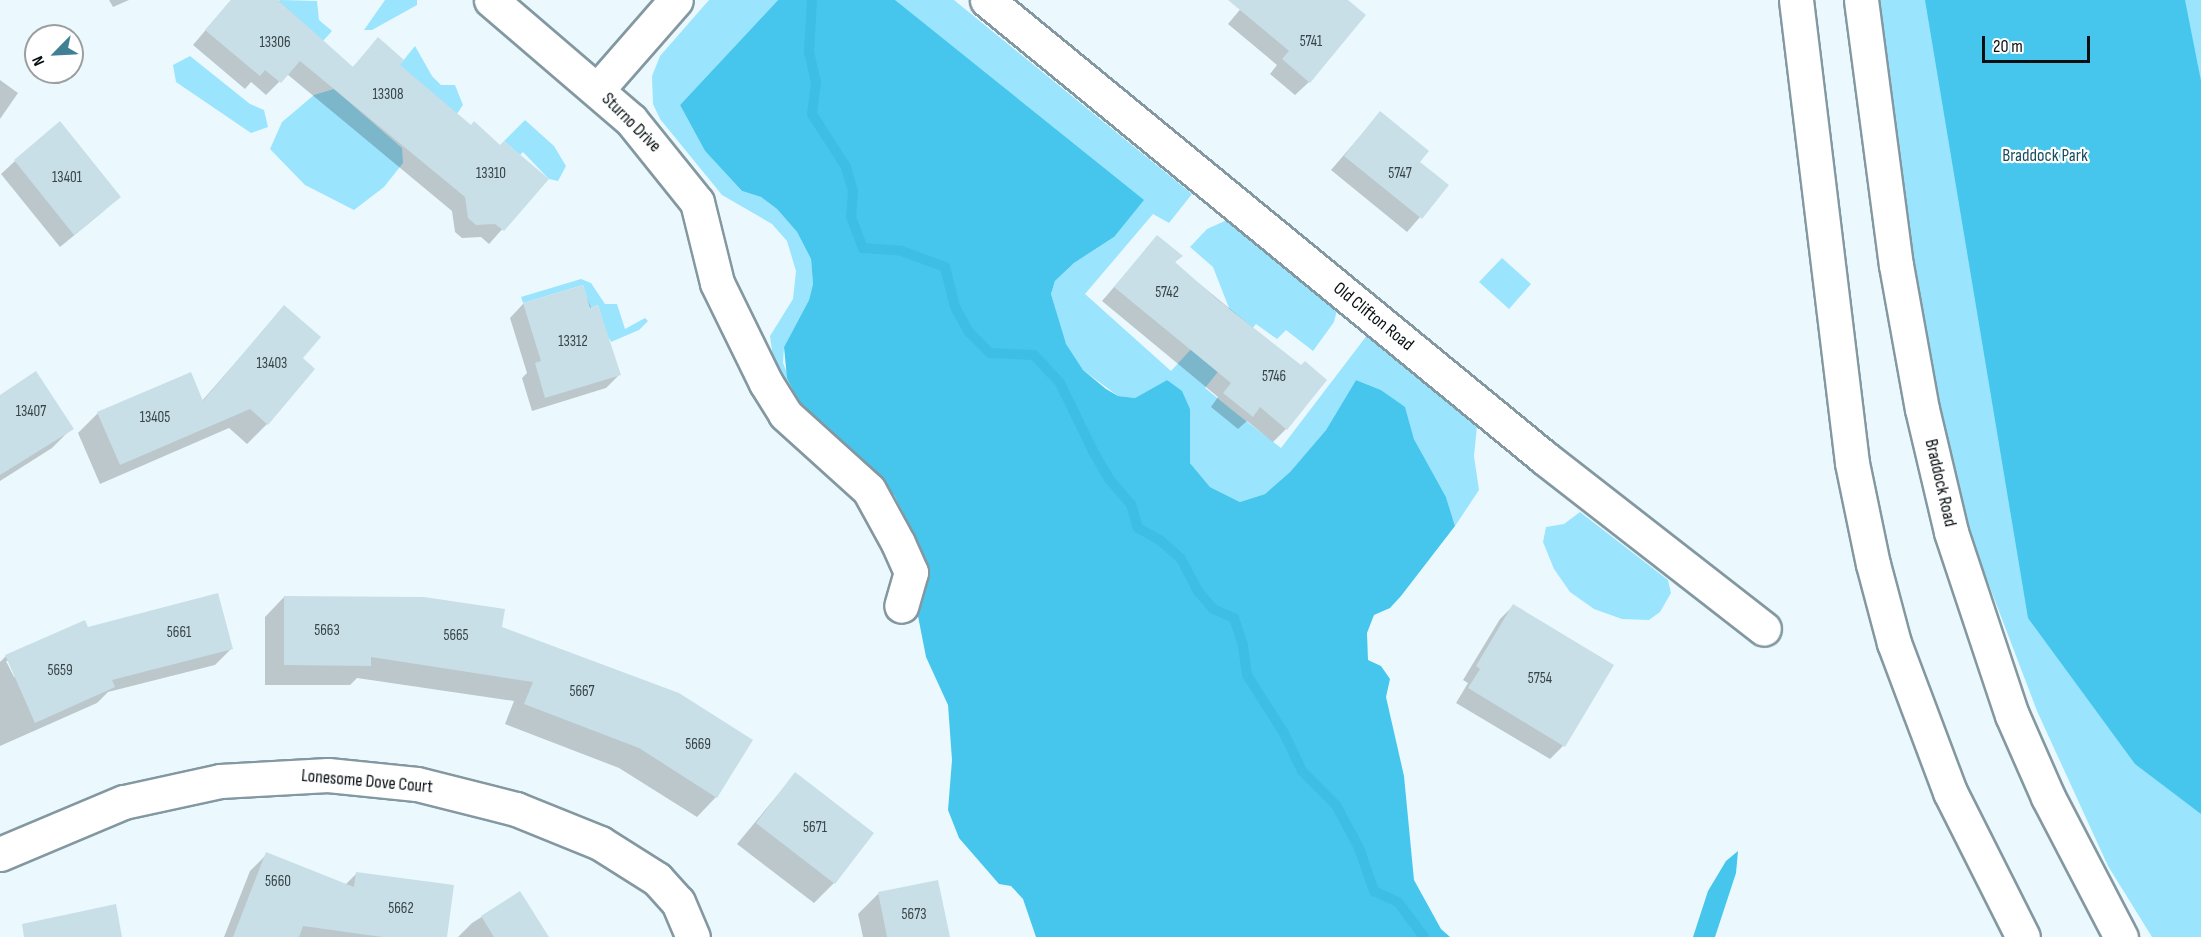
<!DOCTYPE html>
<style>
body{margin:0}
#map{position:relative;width:2201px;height:937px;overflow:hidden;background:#ebf9fe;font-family:"Sofia Sans Condensed",sans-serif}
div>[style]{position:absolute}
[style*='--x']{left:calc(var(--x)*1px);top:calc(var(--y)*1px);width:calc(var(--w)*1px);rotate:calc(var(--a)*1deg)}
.green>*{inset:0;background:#9ae4fe}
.forest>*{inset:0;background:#46c6ed}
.shadow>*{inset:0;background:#0003}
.stream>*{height:10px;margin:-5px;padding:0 5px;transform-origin:5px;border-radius:5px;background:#3dbee5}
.building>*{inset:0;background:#c8dfe7}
.roads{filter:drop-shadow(2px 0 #8398a0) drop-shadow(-2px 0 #8398a0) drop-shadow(0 2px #8398a0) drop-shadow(0 -2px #8398a0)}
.minor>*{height:33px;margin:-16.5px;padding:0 16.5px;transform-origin:16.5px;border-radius:16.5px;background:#fff}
.major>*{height:33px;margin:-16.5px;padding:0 16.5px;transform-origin:16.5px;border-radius:16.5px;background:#fff}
span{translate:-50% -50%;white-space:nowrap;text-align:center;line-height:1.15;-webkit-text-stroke:4.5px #fff;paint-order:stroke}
.number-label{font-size:15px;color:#374346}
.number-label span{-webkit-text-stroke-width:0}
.street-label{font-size:18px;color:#070f11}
.park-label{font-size:18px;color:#194e5e}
.north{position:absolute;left:24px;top:24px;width:60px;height:60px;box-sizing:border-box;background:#fff;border:2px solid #9c9fa0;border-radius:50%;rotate:246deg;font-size:16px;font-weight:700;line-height:24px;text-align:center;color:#070f11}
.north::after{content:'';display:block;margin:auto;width:21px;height:27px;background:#407f94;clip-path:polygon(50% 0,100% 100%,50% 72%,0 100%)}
.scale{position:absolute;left:1982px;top:36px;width:108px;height:27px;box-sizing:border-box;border:3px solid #070f11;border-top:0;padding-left:8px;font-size:18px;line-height:21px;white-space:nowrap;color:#070f11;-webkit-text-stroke:4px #fff;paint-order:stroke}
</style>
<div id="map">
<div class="green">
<i style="clip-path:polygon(280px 0,317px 1px,319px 20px,332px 31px,323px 41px,276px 4px)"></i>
<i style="clip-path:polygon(385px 0,417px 0,417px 5px,372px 30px,364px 30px)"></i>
<i style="clip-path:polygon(709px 0,778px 0,680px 105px,705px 151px,742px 191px,761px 197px,777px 209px,797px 232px,811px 259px,813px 284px,809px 300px,784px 347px,783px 363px,800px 404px,831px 438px,844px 461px,776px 380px,770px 336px,793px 299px,796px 271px,787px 241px,772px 224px,722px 195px,660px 119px,653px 104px,652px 76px,660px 56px)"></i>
<i style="clip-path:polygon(895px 0,954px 0,1192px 194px,1169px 223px,1153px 214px,1085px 294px,1171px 371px,1229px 308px,1213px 267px,1190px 247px,1207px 229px,1227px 220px,1337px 310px,1334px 322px,1313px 351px,1286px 330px,1277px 339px,1256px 324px,1205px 388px,1237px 414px,1281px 448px,1368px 334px,1477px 426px,1474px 456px,1479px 490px,1455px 526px,1446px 497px,1414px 439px,1405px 408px,1381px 390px,1356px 380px,1326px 430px,1290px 472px,1265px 494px,1240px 502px,1210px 487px,1190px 463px,1190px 409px,1167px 380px,1135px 398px,1118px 396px,1083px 370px,1065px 344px,1051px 294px,1055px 281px,1074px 263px,1114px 237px)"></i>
<i style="clip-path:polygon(1864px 0,2201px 0,2201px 937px,2152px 937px,2108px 866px,2037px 711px,1922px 409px)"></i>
<i style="clip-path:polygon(415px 46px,432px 76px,441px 85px,455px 85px,463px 105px,454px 118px,398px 67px)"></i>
<i style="clip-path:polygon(190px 56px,250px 104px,264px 110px,268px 127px,251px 133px,176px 82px,173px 65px)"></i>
<i style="clip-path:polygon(334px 89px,402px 148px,403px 163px,384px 187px,354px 210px,305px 185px,270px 149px,282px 122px,314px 95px)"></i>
<i style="clip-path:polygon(525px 120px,554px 146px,566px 166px,558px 181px,549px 179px,523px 152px,520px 155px,504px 141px)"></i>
<i style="clip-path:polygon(1502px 258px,1531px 284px,1509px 309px,1479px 282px)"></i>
<i style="clip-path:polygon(581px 279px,591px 283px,605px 304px,617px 304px,625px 329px,645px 318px,648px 321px,639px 330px,611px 342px,610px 339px,601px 341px,603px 322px,598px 305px,590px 308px,583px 285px,523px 303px,521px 297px)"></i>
<i style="clip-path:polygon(1580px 512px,1668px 580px,1671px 593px,1660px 612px,1649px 620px,1622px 619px,1594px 609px,1570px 592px,1554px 569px,1543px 542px,1546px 527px,1564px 524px)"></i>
</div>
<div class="forest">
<i style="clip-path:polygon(778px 0,895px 0,1144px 200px,1114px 237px,1074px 263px,1055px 281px,1051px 294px,1066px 344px,1083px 370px,1106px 389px,1118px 396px,1135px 398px,1167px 380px,1182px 391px,1190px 409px,1190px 463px,1210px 487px,1240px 502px,1265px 494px,1290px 472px,1326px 430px,1356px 380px,1381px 390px,1405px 407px,1414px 439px,1446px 497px,1455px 526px,1401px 596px,1390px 608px,1374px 615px,1367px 633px,1368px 660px,1381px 666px,1390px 679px,1386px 697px,1404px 776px,1414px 880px,1441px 929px,1450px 937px,1036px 937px,1023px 899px,1011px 886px,999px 884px,959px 838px,948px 810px,952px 760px,948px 705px,926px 657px,917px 611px,920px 570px,912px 530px,894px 495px,831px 438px,800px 404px,787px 378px,784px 347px,809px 300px,813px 284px,811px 259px,797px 232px,777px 209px,761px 197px,742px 191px,705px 151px,680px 105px)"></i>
<i style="clip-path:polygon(1925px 0,2185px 0,2201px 81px,2201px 814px,2135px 764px,2028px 618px)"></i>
<i style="clip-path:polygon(1738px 851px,1736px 873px,1715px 937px,1693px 937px,1708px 891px,1726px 861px)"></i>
</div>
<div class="shadow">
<i style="clip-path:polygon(109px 0,129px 0,113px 7px)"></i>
<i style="clip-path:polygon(231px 0,278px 0,352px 68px,378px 40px,398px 65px,470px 127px,547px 179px,489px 244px,481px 237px,462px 238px,455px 232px,452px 211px,287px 74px,266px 95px,251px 82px,245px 89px,193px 45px)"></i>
<i style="clip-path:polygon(1248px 0,1335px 0,1309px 82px,1295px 95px,1270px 74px,1277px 65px,1228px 24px)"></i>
<i style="clip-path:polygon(0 80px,18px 93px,0 119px)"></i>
<i style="clip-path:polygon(1380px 113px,1418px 162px,1447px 186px,1407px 232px,1331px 170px)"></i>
<i style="clip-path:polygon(15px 161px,105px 210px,60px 247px,1px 174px)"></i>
<i style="clip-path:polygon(1157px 237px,1181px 256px,1174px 263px,1301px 367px,1286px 429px,1273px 442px,1247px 421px,1238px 429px,1211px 407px,1218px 397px,1102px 301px)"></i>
<i style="clip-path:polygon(582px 287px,620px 374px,606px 388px,532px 411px,522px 378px,527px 373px,510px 318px,523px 304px)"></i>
<i style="clip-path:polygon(284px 307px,301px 359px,267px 424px,247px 444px,229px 428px,100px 484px,78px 433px,98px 413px,202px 401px)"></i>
<i style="clip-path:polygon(0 397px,72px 428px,52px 448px,0 481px)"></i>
<i style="clip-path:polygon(284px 597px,500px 628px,716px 797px,697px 817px,619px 768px,505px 724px,514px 701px,357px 678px,350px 685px,265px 685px,265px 617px)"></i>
<i style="clip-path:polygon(1513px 606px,1563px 746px,1550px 759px,1456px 703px,1468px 683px,1463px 680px,1500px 619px)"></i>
<i style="clip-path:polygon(evenodd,231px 649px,215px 665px,108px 692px,97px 703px,0 746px,0 662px,6px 656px,231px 649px,6px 661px,10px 661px,16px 676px,14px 677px,6px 661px)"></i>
<i style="clip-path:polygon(795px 774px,834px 883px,814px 903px,737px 844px)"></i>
<i style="clip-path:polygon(267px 854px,345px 885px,357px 873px,446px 937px,224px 937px,250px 871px)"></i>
<i style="clip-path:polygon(937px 882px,949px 937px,863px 937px,858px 914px,878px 894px)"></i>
<i style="clip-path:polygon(520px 893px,547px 937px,458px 937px,472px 923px)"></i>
</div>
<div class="stream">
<i style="--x:812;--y:0;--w:52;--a:93.3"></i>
<i style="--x:809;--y:52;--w:31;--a:77"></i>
<i style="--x:816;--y:82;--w:32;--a:97"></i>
<i style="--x:812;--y:114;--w:63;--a:57.3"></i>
<i style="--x:846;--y:167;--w:25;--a:74"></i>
<i style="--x:853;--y:191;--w:26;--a:94"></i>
<i style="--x:851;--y:217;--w:33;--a:69"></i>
<i style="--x:863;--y:248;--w:39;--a:4"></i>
<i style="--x:902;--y:251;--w:46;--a:20.4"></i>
<i style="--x:945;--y:267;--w:41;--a:76"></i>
<i style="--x:955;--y:307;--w:29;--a:61"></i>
<i style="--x:969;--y:332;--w:30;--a:45"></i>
<i style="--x:990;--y:353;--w:44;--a:2.6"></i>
<i style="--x:1034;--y:355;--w:38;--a:47"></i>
<i style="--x:1060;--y:383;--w:76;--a:64.1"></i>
<i style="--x:1093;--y:451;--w:32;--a:60"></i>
<i style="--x:1109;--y:479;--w:33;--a:49"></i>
<i style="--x:1131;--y:504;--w:25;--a:74"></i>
<i style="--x:1138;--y:528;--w:26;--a:29"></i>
<i style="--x:1161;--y:541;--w:27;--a:42"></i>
<i style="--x:1181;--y:559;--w:36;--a:62"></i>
<i style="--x:1198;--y:591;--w:23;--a:50"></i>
<i style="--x:1213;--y:609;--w:23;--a:23"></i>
<i style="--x:1234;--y:618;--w:29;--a:72"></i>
<i style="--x:1243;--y:646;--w:29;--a:82"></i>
<i style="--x:1247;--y:675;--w:69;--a:57.5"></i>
<i style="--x:1284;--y:733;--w:42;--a:64.7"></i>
<i style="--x:1302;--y:771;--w:48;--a:45"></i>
<i style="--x:1336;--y:805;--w:49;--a:61.9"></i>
<i style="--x:1359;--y:848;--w:46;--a:70.8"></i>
<i style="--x:1374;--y:891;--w:26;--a:25"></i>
<i style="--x:1398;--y:902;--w:44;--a:53.4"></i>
</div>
<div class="building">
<i style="clip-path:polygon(231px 0,278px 0,353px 67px,378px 37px,404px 60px,400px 65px,471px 125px,474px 121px,500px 145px,504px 141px,549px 179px,504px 231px,495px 224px,476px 225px,468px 218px,465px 197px,300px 61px,281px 83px,265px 70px,260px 76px,205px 30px)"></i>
<i style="clip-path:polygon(1228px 0,1348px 0,1366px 15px,1310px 83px,1282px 59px,1289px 51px)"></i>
<i style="clip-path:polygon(1380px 111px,1429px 151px,1420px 162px,1449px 185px,1422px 219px,1344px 156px)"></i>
<i style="clip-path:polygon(60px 121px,121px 197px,74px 235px,14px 160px)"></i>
<i style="clip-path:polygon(1157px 235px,1183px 256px,1175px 262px,1218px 300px,1301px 365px,1305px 361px,1327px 380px,1287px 430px,1260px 407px,1253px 417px,1223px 393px,1231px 383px,1114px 287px)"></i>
<i style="clip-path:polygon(583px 285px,590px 308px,598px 305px,621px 375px,545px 398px,535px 363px,541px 361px,523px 303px)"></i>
<i style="clip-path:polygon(284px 305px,321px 337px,303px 358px,315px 369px,268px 425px,250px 409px,120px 465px,97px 412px,191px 372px,203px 401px)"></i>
<i style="clip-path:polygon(36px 371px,74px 429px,0 475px,0 395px)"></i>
<i style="clip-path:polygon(218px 593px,233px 649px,112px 680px,115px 687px,35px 723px,5px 655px,85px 620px,88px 627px)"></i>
<i style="clip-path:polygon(284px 596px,424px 597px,505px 609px,502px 627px,679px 693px,753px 740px,717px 798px,639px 748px,524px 704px,533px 682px,371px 657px,371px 666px,284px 665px)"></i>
<i style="clip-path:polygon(1513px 604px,1614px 665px,1565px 747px,1468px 688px,1480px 669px,1476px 666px)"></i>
<i style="clip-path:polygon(795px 772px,874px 833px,835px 884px,756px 823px)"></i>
<i style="clip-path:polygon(266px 852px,354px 887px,356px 872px,454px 885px,447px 937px,382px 937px,303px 926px,299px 937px,233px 937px)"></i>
<i style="clip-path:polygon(938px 880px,950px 937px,887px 937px,878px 892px)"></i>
<i style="clip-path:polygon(520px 891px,549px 937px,494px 937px,481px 916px)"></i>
<i style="clip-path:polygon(116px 904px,122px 937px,24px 937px,22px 924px)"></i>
</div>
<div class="roads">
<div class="minor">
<i style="--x:491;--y:0;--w:184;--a:40.6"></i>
<i style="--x:631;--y:120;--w:105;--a:51.2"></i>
<i style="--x:697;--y:202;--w:83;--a:76.1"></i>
<i style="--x:717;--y:283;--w:111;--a:63.9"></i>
<i style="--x:766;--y:383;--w:36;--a:58"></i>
<i style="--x:785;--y:414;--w:113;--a:42.1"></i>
<i style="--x:869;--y:490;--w:60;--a:61.3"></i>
<i style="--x:898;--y:543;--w:32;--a:66"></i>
<i style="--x:911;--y:572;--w:35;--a:106"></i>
<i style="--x:987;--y:0;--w:723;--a:39.39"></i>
<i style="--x:1546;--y:459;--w:276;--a:37.9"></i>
<i style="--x:598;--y:89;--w:118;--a:-48.8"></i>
<i style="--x:0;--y:854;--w:134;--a:-22.8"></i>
<i style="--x:124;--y:802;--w:98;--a:-12.3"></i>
<i style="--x:220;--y:781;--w:108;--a:-3.2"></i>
<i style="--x:328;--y:775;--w:89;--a:5.8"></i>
<i style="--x:417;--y:784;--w:102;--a:14.2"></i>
<i style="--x:516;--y:809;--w:91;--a:22"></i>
<i style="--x:600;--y:843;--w:67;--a:32.3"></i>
<i style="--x:657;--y:879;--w:31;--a:48"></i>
<i style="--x:678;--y:902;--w:38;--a:67"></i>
</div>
<div class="major">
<i style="--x:1796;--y:0;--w:466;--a:83.1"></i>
<i style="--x:1852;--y:463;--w:103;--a:78.3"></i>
<i style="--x:1873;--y:564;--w:82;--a:75.1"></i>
<i style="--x:1894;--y:643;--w:159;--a:69.4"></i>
<i style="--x:1950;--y:792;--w:162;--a:63.3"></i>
<i style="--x:1861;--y:0;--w:267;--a:82.5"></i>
<i style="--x:1896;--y:265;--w:146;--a:79.8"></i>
<i style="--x:1922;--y:409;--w:126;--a:76.7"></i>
<i style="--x:1951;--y:532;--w:193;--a:71.6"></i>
<i style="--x:2012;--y:715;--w:90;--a:66.3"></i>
<i style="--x:2048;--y:797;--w:158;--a:62.5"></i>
</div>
</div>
<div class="number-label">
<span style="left:1311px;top:42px">5741</span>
<span style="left:275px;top:43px">13306</span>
<span style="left:388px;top:95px">13308</span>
<span style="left:491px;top:174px">13310</span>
<span style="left:1400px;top:174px">5747</span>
<span style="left:67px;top:178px">13401</span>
<span style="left:1167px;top:293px">5742</span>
<span style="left:573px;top:342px">13312</span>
<span style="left:272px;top:364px">13403</span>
<span style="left:1274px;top:377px">5746</span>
<span style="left:31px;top:412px">13407</span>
<span style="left:155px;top:418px">13405</span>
<span style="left:327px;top:631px">5663</span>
<span style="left:179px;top:633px">5661</span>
<span style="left:456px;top:636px">5665</span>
<span style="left:60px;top:671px">5659</span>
<span style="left:1540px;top:679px">5754</span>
<span style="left:582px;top:692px">5667</span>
<span style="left:698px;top:745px">5669</span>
<span style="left:815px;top:828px">5671</span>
<span style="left:278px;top:882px">5660</span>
<span style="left:401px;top:909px">5662</span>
<span style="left:914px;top:915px">5673</span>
</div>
<div class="street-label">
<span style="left:631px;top:123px;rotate:45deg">Sturno Drive</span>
<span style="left:1373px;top:317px;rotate:39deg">Old Clifton Road</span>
<span style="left:1940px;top:483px;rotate:77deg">Braddock Road</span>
<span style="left:367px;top:782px;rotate:5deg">Lonesome Dove Court</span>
</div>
<div class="park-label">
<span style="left:2045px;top:156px">Braddock Park</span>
</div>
<div class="north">N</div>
<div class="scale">20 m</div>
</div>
